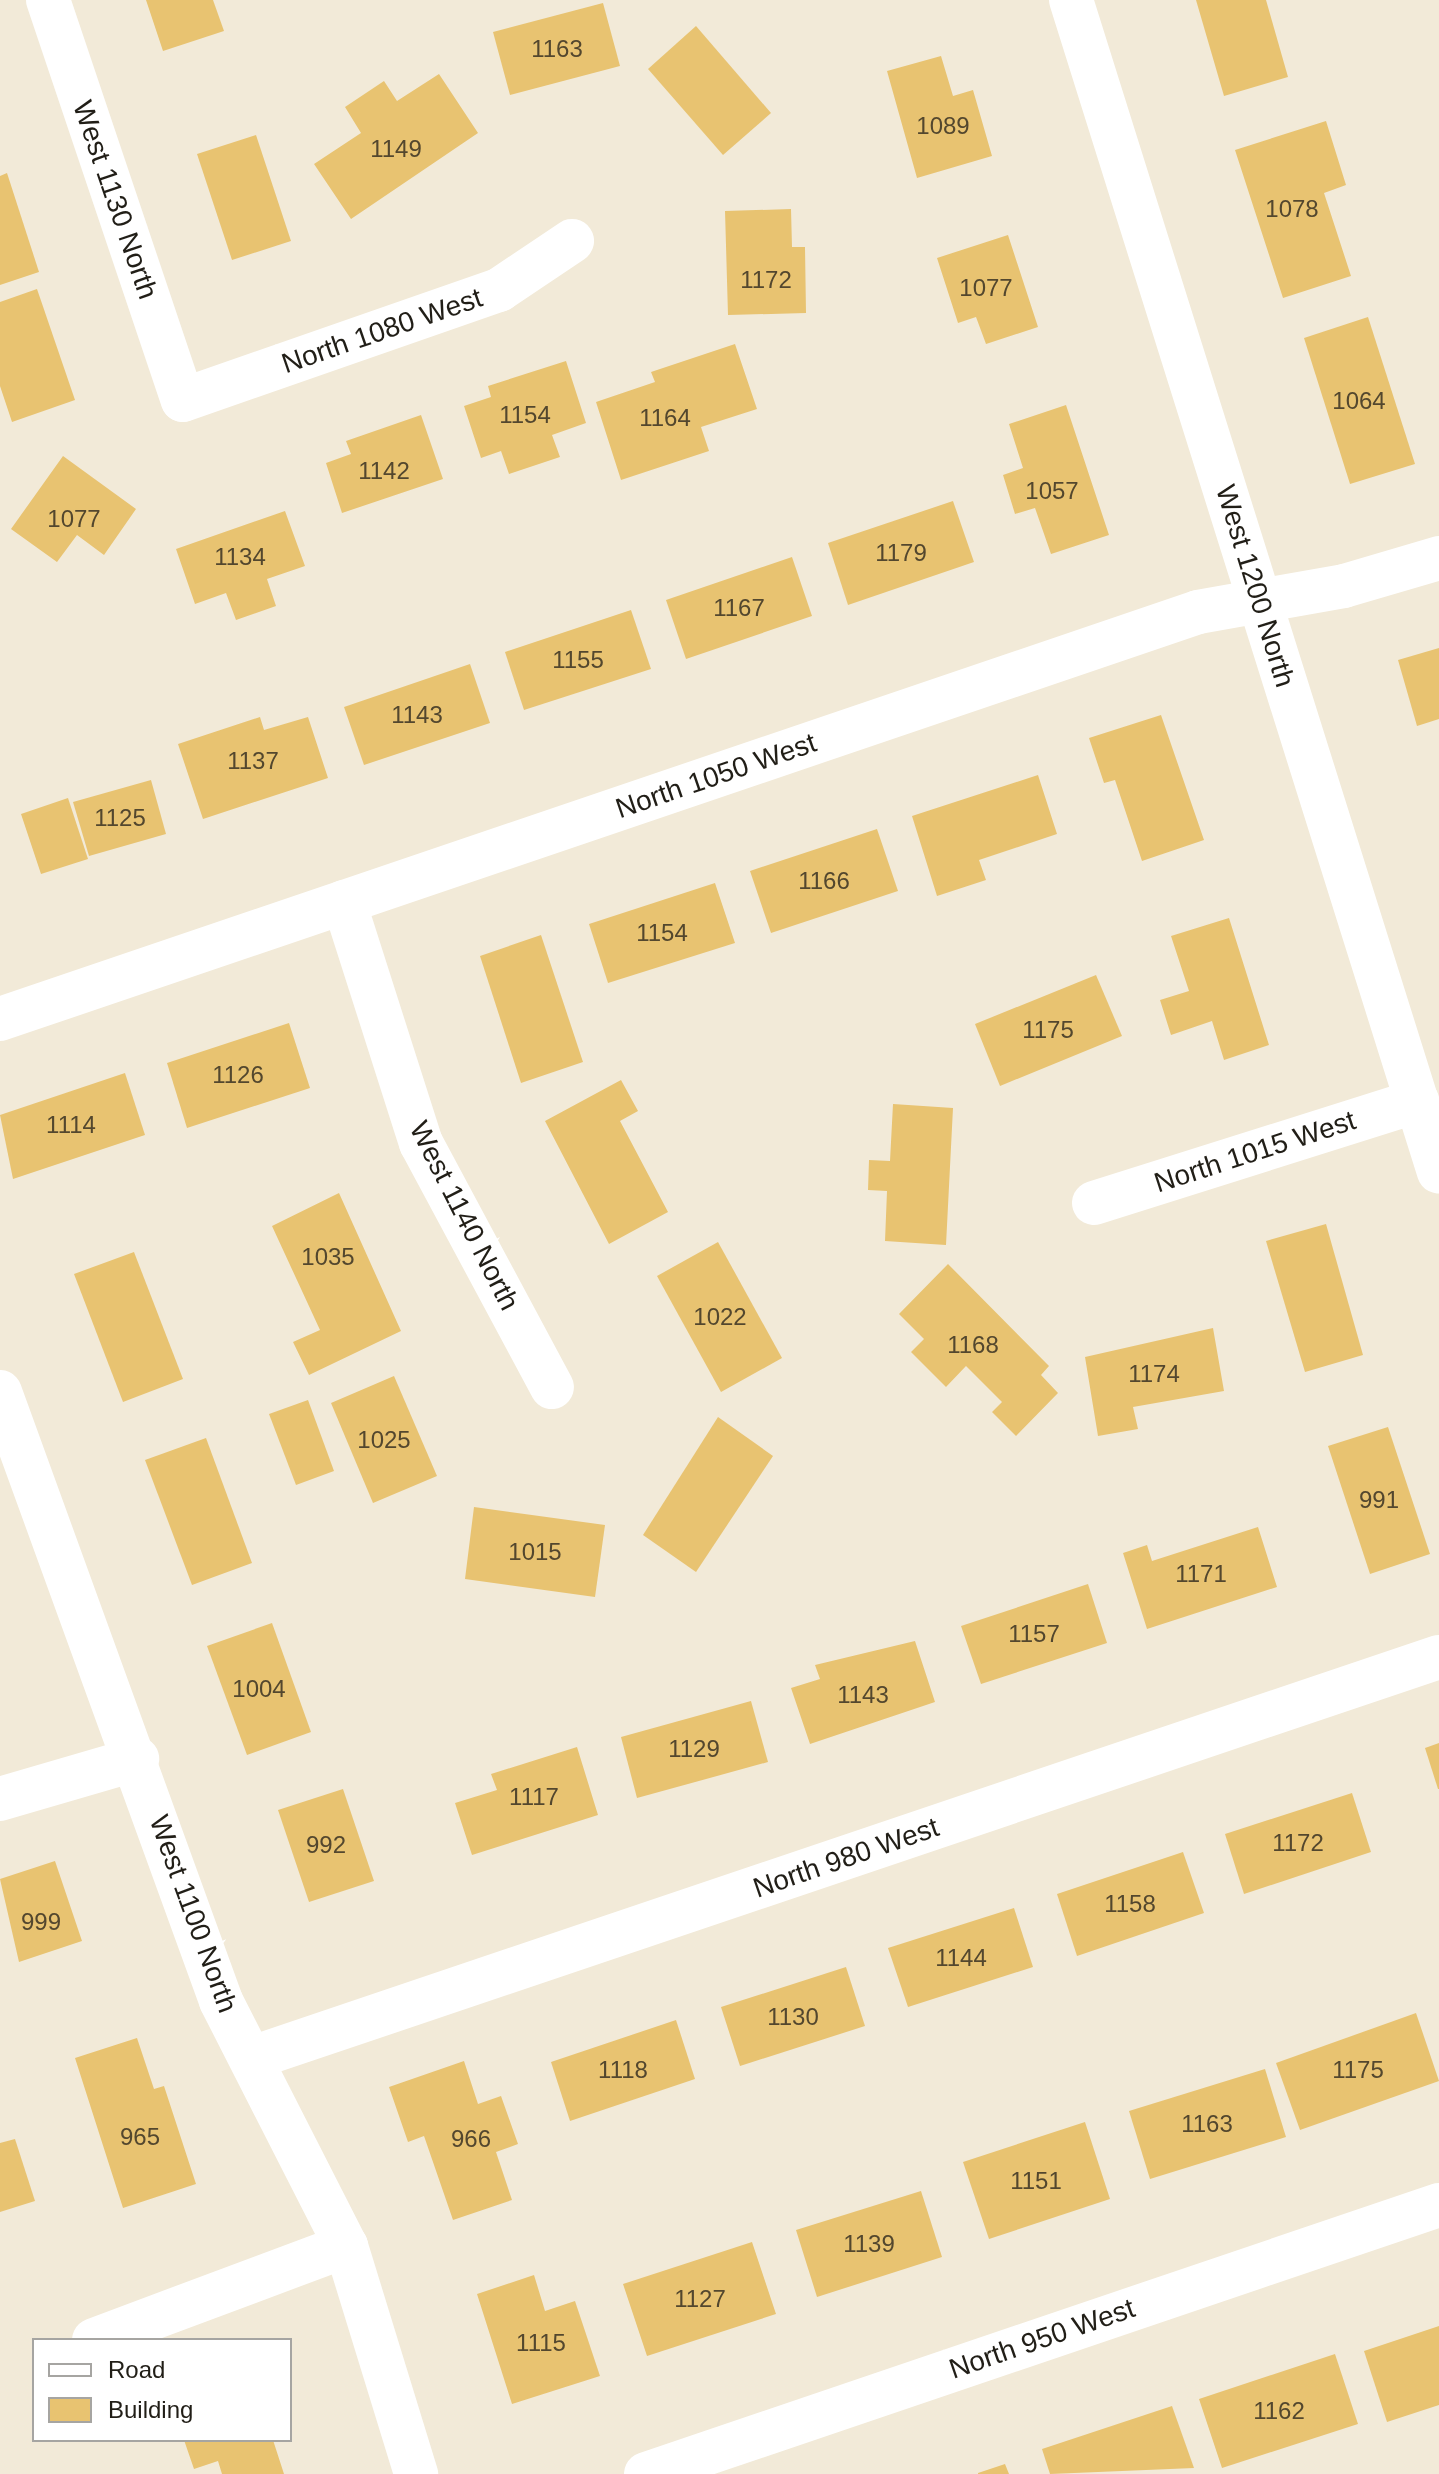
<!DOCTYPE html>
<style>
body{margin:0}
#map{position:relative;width:1439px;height:2474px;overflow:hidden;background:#f2ead8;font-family:Helvetica,sans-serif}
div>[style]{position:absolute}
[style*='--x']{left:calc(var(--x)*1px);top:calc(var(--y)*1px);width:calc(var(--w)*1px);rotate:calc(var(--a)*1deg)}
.building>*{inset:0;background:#e8c371}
.minor>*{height:44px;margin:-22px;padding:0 22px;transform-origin:22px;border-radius:22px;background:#fff}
.tertiary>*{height:44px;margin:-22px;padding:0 22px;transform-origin:22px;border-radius:22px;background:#fff}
span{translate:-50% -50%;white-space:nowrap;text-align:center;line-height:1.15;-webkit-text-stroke:8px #fff;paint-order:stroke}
.number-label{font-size:24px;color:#53472e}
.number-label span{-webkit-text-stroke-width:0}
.street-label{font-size:28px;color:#211e17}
.legend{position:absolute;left:32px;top:2338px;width:260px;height:104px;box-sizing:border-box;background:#fff;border:2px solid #a6a5a2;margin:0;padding:10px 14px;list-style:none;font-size:24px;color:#211e17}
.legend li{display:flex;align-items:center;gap:16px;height:40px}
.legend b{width:40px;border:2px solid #a6a5a2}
</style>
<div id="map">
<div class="building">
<i style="clip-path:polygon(146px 0,213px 0,224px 31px,163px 51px)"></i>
<i style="clip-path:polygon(1196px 0,1266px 0,1288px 77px,1224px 96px)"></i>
<i style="clip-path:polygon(603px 3px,620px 66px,510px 95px,493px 32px)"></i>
<i style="clip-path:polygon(696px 26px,771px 113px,723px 155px,648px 69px)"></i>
<i style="clip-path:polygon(941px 56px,953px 96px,973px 90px,992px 156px,917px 178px,887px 71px)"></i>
<i style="clip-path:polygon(439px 74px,478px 133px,351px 219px,314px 164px,361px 133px,345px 107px,384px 81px,397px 101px)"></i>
<i style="clip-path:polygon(1326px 121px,1346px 185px,1324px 193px,1351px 276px,1283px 298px,1235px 150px)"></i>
<i style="clip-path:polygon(256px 135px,291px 241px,232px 260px,197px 154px)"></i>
<i style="clip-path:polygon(7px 173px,39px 272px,0 285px,0 176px)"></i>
<i style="clip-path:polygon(791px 209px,792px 247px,805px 247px,806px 313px,728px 315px,725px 211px)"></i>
<i style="clip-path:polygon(1008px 235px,1038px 327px,986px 344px,976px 317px,958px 323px,937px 258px)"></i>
<i style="clip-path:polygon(37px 289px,75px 400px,12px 422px,0 386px,0 302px)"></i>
<i style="clip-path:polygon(1368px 317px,1415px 464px,1350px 484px,1304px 338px)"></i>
<i style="clip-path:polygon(735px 344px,757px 409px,701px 427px,709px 451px,621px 480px,596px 402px,655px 382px,651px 372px)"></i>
<i style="clip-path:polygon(566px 361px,586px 423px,552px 435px,560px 457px,509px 474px,501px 451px,481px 458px,464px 406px,491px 397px,488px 386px)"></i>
<i style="clip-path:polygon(1066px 405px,1109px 535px,1051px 554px,1035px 508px,1015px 514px,1003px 475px,1023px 468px,1009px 424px)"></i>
<i style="clip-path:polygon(421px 415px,443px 479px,342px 513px,326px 463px,351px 454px,346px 441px)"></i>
<i style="clip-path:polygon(63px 456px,136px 509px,104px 555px,77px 535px,57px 562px,11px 529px)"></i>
<i style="clip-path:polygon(953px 501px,974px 562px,848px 605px,828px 543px)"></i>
<i style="clip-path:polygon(285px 511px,305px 566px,267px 579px,276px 606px,236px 620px,226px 593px,195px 604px,176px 549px)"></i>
<i style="clip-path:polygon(792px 557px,812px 616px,686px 659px,666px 600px)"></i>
<i style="clip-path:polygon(631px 610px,651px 669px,524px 710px,505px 652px)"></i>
<i style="clip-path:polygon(1439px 648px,1439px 719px,1417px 726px,1398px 660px)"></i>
<i style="clip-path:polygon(470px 664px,490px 723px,364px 765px,344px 707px)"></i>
<i style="clip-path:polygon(1161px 715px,1204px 840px,1142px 861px,1115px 780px,1104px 783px,1089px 738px)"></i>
<i style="clip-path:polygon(260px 717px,264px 730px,308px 717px,328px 778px,203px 819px,178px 744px)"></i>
<i style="clip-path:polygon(1038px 775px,1057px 834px,979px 860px,986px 880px,937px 896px,912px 816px)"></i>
<i style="clip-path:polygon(151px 780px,166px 834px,89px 856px,73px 802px)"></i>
<i style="clip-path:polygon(68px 798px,88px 859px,41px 874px,21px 814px)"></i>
<i style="clip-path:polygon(877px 829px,898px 891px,771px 933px,750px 871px)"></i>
<i style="clip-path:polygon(715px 883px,735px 943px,608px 983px,589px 924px)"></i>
<i style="clip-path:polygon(1229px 918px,1269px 1045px,1224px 1060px,1212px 1021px,1171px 1035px,1160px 1000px,1189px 991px,1171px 936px)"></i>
<i style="clip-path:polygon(541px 935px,583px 1062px,521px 1083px,480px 956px)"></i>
<i style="clip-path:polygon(1096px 975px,1122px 1036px,1000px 1086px,975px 1024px)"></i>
<i style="clip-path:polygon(289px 1023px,310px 1088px,187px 1128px,167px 1063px)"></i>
<i style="clip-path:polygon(125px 1073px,145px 1135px,13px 1179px,0 1115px)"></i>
<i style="clip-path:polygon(621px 1080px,638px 1111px,620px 1121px,668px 1212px,609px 1244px,545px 1121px)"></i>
<i style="clip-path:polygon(893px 1104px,953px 1108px,946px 1245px,885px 1241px,887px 1191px,868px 1190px,869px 1160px,890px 1161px)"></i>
<i style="clip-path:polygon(339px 1193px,401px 1331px,309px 1375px,293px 1342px,320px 1330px,272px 1226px)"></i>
<i style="clip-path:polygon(1326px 1224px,1363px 1355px,1305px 1372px,1266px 1241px)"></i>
<i style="clip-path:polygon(718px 1242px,782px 1358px,721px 1392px,657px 1276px)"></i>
<i style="clip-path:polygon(134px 1252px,183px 1379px,123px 1402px,74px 1274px)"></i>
<i style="clip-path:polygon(948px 1264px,1049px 1366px,1041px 1375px,1058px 1393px,1016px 1436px,992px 1412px,1002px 1402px,966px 1366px,946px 1387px,911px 1352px,924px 1339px,899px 1314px)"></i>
<i style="clip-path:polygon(1213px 1328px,1224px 1391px,1133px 1407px,1138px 1429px,1098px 1436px,1085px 1357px)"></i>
<i style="clip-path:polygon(394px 1376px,437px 1476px,373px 1503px,331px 1403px)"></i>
<i style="clip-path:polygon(308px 1400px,334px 1471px,296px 1485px,269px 1414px)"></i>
<i style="clip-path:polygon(718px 1417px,773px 1456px,696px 1572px,643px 1535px)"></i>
<i style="clip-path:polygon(1388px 1427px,1430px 1554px,1370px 1574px,1328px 1446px)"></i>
<i style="clip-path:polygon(206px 1438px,252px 1563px,192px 1585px,145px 1460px)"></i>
<i style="clip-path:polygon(474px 1507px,605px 1525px,595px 1597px,465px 1579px)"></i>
<i style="clip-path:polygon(1258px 1527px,1277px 1587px,1147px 1629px,1123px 1553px,1147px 1545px,1152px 1561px)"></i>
<i style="clip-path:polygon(1088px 1584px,1107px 1643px,981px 1684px,961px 1626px)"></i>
<i style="clip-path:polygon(272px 1623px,311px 1732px,247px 1755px,207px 1646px)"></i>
<i style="clip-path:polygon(915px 1641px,935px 1702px,810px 1744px,791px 1688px,820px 1679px,815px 1665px)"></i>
<i style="clip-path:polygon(751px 1701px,768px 1762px,637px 1798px,621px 1737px)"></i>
<i style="clip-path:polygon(1439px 1743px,1439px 1789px,1438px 1789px,1425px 1748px)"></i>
<i style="clip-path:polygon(577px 1747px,598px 1815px,472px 1855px,455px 1803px,497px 1790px,491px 1774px)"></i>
<i style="clip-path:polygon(343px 1789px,374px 1881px,309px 1902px,278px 1810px)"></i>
<i style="clip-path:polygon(1352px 1793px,1371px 1852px,1244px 1894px,1225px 1834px)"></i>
<i style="clip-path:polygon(1183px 1852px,1204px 1913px,1077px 1956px,1057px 1894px)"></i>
<i style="clip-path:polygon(55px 1861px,82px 1941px,19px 1962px,0 1879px)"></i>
<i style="clip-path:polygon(1014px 1908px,1033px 1967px,908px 2007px,888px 1948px)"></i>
<i style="clip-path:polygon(846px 1967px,865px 2026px,740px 2066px,721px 2007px)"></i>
<i style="clip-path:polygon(1416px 2013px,1439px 2081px,1300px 2130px,1276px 2063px)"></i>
<i style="clip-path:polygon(676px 2020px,695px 2079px,570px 2121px,551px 2062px)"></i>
<i style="clip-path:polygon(137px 2038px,154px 2089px,164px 2086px,196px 2184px,123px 2208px,75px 2058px)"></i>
<i style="clip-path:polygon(464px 2061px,478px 2104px,501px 2096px,518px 2144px,496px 2152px,512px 2200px,453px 2220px,424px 2136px,408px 2142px,389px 2087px)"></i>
<i style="clip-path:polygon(1265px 2069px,1286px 2137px,1150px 2179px,1129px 2111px)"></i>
<i style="clip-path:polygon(1085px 2122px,1110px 2199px,989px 2239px,963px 2162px)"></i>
<i style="clip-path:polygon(15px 2139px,35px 2201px,0 2212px,0 2143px)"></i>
<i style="clip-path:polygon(921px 2191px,942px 2257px,817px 2297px,796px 2230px)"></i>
<i style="clip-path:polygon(752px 2242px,776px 2314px,647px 2356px,623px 2284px)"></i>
<i style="clip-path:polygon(534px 2275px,545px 2311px,575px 2301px,600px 2376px,512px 2404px,477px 2294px)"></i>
<i style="clip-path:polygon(1439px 2326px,1439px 2405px,1387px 2422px,1364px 2351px)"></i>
<i style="clip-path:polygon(1335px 2354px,1358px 2424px,1222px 2468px,1199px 2399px)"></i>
<i style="clip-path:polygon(1172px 2406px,1194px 2468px,1050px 2474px,1042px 2449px)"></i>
<i style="clip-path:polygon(184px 2440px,273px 2440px,284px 2474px,222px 2474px,218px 2461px,194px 2469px)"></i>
<i style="clip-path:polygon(1005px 2464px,1009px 2474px,978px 2474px,978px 2473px)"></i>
</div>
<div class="minor">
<i style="--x:48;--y:0;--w:422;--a:71.4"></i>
<i style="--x:183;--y:400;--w:335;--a:-19.2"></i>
<i style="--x:499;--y:290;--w:88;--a:-33.9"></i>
<i style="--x:344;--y:902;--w:253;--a:72.3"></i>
<i style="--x:421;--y:1143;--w:277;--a:61.8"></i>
<i style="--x:0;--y:1019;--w:1265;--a:-18.76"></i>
<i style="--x:1198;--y:612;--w:148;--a:-10.1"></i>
<i style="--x:1344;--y:586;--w:99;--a:-16.4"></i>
<i style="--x:1094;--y:1203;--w:339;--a:-17.5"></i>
<i style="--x:0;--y:1392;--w:648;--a:70.05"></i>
<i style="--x:221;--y:2001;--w:275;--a:63"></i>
<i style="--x:346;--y:2246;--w:239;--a:72.9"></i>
<i style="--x:0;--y:1799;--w:143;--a:-16.3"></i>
<i style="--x:252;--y:2058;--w:1253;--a:-18.67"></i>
<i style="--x:94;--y:2340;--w:269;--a:-20.5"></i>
<i style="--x:646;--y:2474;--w:837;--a:-18.74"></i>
</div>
<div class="tertiary">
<i style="--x:1071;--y:0;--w:1228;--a:72.57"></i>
</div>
<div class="number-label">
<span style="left:557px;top:49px">1163</span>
<span style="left:943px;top:126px">1089</span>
<span style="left:396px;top:149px">1149</span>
<span style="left:1292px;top:209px">1078</span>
<span style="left:766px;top:280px">1172</span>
<span style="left:986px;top:288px">1077</span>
<span style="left:1359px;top:401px">1064</span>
<span style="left:525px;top:415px">1154</span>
<span style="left:665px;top:418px">1164</span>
<span style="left:384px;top:471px">1142</span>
<span style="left:1052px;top:491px">1057</span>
<span style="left:74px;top:519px">1077</span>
<span style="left:901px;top:553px">1179</span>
<span style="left:240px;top:557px">1134</span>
<span style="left:739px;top:608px">1167</span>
<span style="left:578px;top:660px">1155</span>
<span style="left:417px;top:715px">1143</span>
<span style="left:253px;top:761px">1137</span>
<span style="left:120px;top:818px">1125</span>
<span style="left:824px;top:881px">1166</span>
<span style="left:662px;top:933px">1154</span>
<span style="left:1048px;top:1030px">1175</span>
<span style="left:238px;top:1075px">1126</span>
<span style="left:71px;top:1125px">1114</span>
<span style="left:328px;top:1257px">1035</span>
<span style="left:720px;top:1317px">1022</span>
<span style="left:973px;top:1345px">1168</span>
<span style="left:1154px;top:1374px">1174</span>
<span style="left:384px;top:1440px">1025</span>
<span style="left:1379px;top:1500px">991</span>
<span style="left:535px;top:1552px">1015</span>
<span style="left:1201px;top:1574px">1171</span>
<span style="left:1034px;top:1634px">1157</span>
<span style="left:259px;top:1689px">1004</span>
<span style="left:863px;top:1695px">1143</span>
<span style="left:694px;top:1749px">1129</span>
<span style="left:534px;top:1797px">1117</span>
<span style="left:1298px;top:1843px">1172</span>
<span style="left:326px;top:1845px">992</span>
<span style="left:1130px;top:1904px">1158</span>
<span style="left:41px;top:1922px">999</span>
<span style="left:961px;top:1958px">1144</span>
<span style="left:793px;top:2017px">1130</span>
<span style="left:623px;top:2070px">1118</span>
<span style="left:1358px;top:2070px">1175</span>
<span style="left:1207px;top:2124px">1163</span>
<span style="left:140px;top:2137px">965</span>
<span style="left:471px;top:2139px">966</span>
<span style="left:1036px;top:2181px">1151</span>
<span style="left:869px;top:2244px">1139</span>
<span style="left:700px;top:2299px">1127</span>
<span style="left:541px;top:2343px">1115</span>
<span style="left:1279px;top:2411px">1162</span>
</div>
<div class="street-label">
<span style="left:115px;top:200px;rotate:71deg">West 1130 North</span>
<span style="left:382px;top:331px;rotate:-19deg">North 1080 West</span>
<span style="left:1255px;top:586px;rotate:73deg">West 1200 North</span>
<span style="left:716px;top:776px;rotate:-19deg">North 1050 West</span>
<span style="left:1255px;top:1152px;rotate:-18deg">North 1015 West</span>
<span style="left:464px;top:1216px;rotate:63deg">West 1140 North</span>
<span style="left:846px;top:1858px;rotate:-19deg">North 980 West</span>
<span style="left:193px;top:1914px;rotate:70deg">West 1100 North</span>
<span style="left:1042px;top:2339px;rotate:-19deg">North 950 West</span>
</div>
<ul class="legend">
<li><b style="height:10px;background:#fff"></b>Road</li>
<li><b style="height:22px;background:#e8c371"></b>Building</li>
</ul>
</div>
